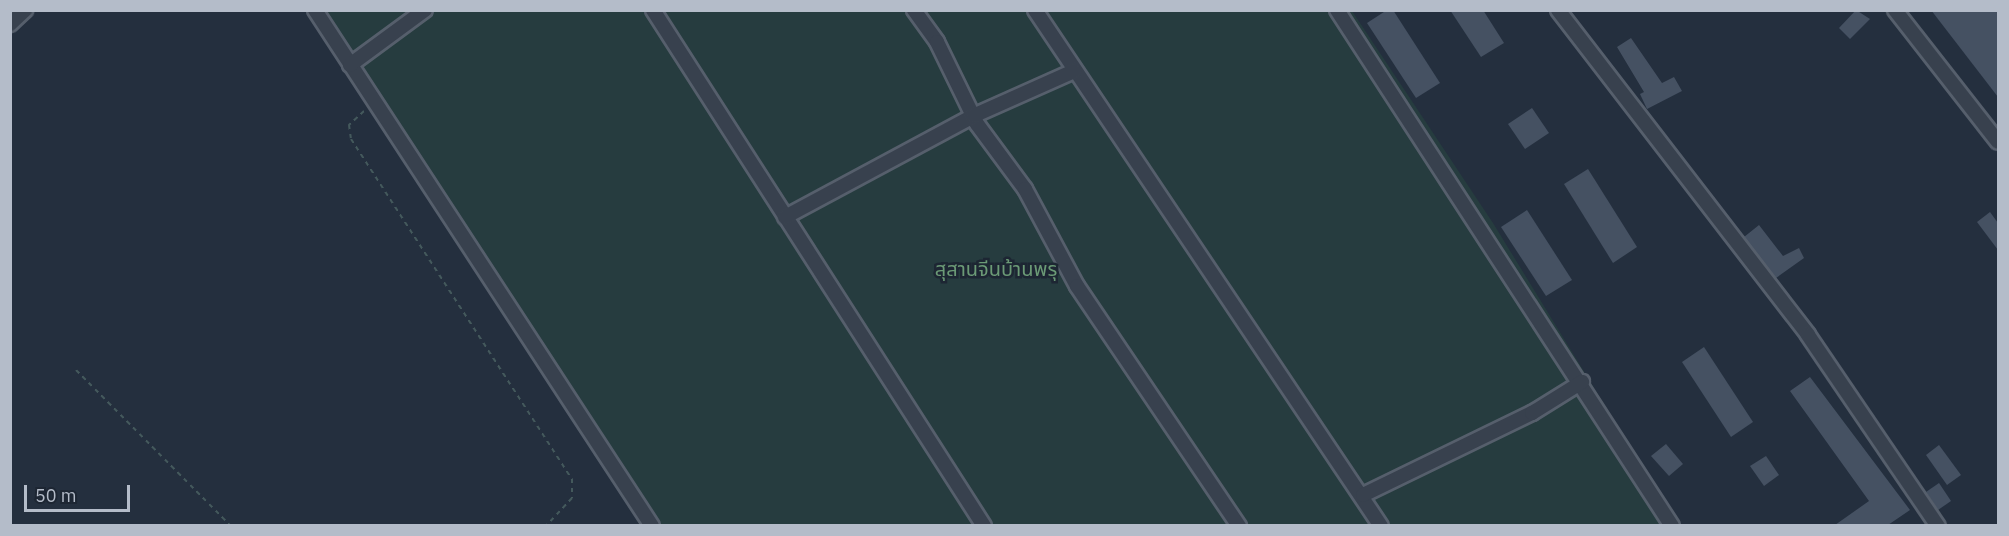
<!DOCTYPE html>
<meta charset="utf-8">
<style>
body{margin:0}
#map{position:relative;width:2009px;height:536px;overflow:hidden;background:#242f3e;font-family:"IBM Plex Sans","Noto Sans Thai",sans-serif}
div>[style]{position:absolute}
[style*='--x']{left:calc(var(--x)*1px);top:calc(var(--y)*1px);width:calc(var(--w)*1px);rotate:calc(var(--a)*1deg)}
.green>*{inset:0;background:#263c3f}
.building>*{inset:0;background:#455162}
.path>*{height:2px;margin-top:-1px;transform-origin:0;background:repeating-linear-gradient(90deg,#44595c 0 4.5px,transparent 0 9px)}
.roads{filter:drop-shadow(2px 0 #565f6c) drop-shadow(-2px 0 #565f6c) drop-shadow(0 2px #565f6c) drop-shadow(0 -2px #565f6c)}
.minor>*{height:14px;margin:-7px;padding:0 7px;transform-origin:7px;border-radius:7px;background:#38414e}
span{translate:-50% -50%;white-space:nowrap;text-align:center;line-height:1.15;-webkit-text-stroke:5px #1d2633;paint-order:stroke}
.park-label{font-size:20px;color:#6b9a76}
.frame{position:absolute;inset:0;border:12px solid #b4bcc9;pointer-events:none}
.scale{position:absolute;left:24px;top:485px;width:106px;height:27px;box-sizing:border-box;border:3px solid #b4bcc9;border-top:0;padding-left:8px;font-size:18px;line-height:21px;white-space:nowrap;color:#b4bcc9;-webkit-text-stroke:4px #1d2633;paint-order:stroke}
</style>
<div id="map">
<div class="green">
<i style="clip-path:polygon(314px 11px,1352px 11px,1493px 223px,1678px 525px,660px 525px)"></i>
</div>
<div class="building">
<i style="clip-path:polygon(1387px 10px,1393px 10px,1440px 83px,1416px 98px,1367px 23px)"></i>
<i style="clip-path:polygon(1450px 10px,1483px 10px,1504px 43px,1481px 57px)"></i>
<i style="clip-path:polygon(1856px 10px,1870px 19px,1850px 39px,1839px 28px)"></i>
<i style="clip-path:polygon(1931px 10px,1998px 10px,1998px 97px)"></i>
<i style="clip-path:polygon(1631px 38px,1662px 83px,1674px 77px,1682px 91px,1647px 109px,1640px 94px,1644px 92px,1617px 47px)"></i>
<i style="clip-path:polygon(1532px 108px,1549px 133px,1525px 149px,1508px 124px)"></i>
<i style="clip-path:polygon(1588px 169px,1637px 247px,1613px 263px,1564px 184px)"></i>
<i style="clip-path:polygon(1527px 210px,1572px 280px,1546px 296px,1501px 227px)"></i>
<i style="clip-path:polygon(1990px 212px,1998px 223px,1998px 250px,1977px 222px)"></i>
<i style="clip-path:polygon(1759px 225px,1783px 256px,1799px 248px,1804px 258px,1776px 278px,1744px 237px)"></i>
<i style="clip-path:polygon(1704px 347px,1753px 422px,1731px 437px,1682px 362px)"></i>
<i style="clip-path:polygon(1810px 377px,1910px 510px,1888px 525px,1835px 525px,1869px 501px,1790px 391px)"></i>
<i style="clip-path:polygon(1666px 444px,1683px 464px,1669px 476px,1651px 456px)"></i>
<i style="clip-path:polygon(1939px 445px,1961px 475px,1947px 485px,1926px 455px)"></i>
<i style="clip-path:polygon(1766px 456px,1779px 475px,1764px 486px,1750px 466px)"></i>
<i style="clip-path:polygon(1939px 483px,1951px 501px,1938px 510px,1926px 492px)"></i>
</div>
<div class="path">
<i style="--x:364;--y:111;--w:21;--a:137"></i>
<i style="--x:349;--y:125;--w:14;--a:82"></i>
<i style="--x:351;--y:139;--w:406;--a:57"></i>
<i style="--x:572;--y:479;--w:19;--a:90"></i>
<i style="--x:572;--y:498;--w:38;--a:133"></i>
<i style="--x:76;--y:370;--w:220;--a:45.2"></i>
</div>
<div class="roads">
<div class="minor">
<i style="--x:315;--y:10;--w:616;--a:56.85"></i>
<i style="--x:653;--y:10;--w:613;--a:57.32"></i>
<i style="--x:914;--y:10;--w:39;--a:54"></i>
<i style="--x:937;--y:42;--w:91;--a:64"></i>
<i style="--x:977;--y:124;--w:81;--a:53.6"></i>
<i style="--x:1025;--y:189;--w:110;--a:61.8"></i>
<i style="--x:1077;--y:286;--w:290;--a:56"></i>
<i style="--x:1035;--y:10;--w:621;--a:56.16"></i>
<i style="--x:1337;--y:10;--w:615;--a:57.01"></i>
<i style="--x:1558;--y:10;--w:410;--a:52.4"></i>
<i style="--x:1808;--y:335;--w:231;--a:55.8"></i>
<i style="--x:1895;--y:10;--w:167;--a:52"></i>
<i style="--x:10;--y:24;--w:21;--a:-43"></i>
<i style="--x:350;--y:65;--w:93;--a:-36.3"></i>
<i style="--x:785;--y:217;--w:213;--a:-28.2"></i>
<i style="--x:973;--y:116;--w:111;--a:-24"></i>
<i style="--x:1363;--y:495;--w:188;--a:-25.9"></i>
<i style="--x:1532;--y:413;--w:59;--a:-31.8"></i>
</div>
</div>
<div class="park-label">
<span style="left:996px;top:268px">สุสานจีนบ้านพรุ</span>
</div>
<div class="frame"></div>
<div class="scale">50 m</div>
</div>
